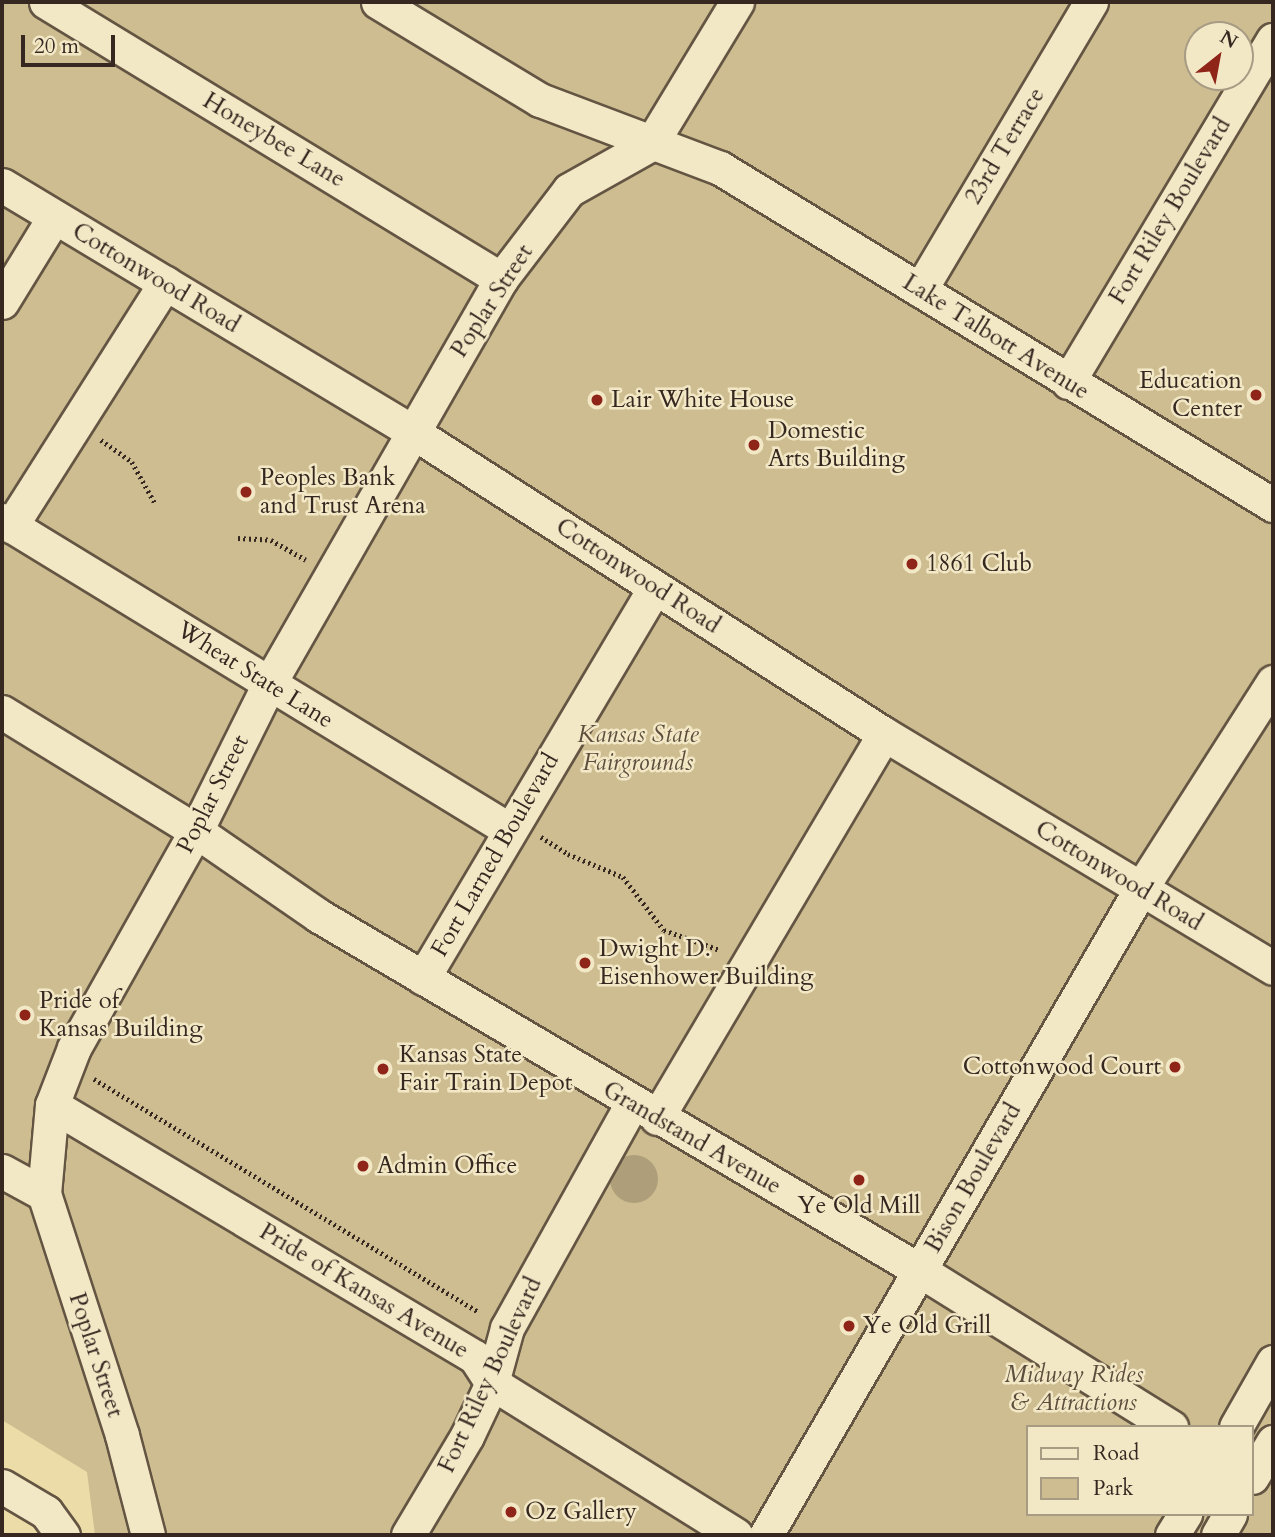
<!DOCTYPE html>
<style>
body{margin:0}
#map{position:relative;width:1275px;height:1537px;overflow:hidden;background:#ecdca8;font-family:Cardo,serif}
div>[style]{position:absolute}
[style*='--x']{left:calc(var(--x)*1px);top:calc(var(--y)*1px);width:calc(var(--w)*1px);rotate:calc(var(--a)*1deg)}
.green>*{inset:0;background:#cdbd91}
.water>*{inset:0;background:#ae9f7a}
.round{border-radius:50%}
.path>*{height:4.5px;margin-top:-2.25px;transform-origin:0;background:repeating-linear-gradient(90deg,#362821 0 2px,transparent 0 5.5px)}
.roads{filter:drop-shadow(2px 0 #645543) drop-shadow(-2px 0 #645543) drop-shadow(0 2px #645543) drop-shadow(0 -2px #645543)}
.minor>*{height:33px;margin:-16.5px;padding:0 16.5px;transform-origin:16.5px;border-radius:16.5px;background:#f3e8c6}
.dots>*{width:19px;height:19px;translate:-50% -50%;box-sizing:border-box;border:4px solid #f3e8c6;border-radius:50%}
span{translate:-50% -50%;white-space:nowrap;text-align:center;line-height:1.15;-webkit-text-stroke:5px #f3e8c6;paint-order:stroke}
.street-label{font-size:24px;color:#362821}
.poi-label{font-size:24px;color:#362821}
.right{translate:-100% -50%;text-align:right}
.left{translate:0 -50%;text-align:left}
.park-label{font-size:24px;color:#5c4d3d;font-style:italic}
.frame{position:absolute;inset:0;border:4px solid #362821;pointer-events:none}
.legend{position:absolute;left:1026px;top:1425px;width:228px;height:91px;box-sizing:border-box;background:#f3e8c6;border:2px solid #a79b84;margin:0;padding:9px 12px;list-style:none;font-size:21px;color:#362821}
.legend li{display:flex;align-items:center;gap:14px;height:35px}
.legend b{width:35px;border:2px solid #a79b84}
.north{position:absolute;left:1184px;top:21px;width:70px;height:70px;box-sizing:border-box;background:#f3e8c6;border:2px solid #a79b84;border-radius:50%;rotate:31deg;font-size:19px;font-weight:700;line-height:28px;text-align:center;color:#362821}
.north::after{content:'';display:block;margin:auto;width:24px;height:32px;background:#8f2418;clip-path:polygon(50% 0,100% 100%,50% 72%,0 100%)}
.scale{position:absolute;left:21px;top:35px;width:94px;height:32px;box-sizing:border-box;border:4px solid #362821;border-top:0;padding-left:9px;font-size:21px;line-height:24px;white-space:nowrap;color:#362821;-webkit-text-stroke:5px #f3e8c6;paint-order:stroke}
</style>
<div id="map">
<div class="green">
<i style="clip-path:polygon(evenodd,2px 2px,1273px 2px,1273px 1535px,95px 1535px,87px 1472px,2px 1420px,2px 2px,1198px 35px,1240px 35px,1240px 77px,1198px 77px,1198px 35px,2px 2px,1028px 1427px,1252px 1427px,1252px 1514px,1028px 1514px,1028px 1427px)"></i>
</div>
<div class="water">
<i class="round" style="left:610px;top:1155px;width:48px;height:48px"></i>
</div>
<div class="path">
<i style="--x:101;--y:440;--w:38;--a:35"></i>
<i style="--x:132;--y:462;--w:49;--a:60.8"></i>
<i style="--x:238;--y:538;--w:33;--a:3"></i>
<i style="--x:271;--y:540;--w:40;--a:29.7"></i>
<i style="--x:541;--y:837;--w:32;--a:32"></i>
<i style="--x:568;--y:854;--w:60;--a:22.7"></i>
<i style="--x:623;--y:877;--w:67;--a:52.3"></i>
<i style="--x:664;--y:930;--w:59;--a:19.7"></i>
<i style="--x:94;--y:1079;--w:450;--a:31.2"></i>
</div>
<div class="roads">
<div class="minor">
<i style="--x:46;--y:2;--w:533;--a:31.33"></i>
<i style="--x:378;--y:2;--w:189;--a:31.2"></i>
<i style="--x:540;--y:100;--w:192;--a:20.7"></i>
<i style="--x:720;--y:168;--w:648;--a:31.36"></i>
<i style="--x:2;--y:185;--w:477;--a:31"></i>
<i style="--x:411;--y:431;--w:562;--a:32.64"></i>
<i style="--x:884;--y:734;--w:454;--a:31"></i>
<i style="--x:920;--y:290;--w:335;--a:-59.3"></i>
<i style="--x:2;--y:302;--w:100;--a:-58.5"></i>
<i style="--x:1068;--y:382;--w:399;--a:-59.1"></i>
<i style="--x:2;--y:520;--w:593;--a:31.41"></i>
<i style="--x:11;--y:526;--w:288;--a:-57.6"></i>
<i style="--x:2;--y:712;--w:228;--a:31.5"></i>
<i style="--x:196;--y:831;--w:150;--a:34.6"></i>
<i style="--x:319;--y:916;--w:697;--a:30.54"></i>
<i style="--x:919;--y:1270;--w:297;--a:31.9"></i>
<i style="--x:423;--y:978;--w:454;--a:-59.3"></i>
<i style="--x:52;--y:1105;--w:492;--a:30.8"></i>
<i style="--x:475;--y:1357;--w:31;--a:57"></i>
<i style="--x:492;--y:1383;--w:287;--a:31.9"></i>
<i style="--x:657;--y:1118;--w:446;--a:-59.4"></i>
<i style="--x:2;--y:1171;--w:48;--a:28.7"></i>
<i style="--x:1236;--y:1427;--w:75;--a:-60.4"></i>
<i style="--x:1252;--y:1477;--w:41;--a:-59"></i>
<i style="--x:2;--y:1486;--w:51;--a:30.6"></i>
<i style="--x:46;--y:1512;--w:29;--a:54"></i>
<i style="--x:148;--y:1535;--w:103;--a:-104.6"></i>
<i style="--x:122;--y:1435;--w:253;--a:-107.9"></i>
<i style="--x:44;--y:1194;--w:89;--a:-84.9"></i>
<i style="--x:52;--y:1105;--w:61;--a:-68.9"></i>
<i style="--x:74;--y:1048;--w:249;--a:-60.7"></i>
<i style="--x:196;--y:831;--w:164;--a:-63.6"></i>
<i style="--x:269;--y:684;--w:467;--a:-60.2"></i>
<i style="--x:501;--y:279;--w:112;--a:-52.6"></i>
<i style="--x:569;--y:190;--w:94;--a:-29.3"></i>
<i style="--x:651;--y:144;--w:166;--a:-58.8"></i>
<i style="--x:408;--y:1535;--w:115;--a:-59.2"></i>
<i style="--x:467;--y:1436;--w:59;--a:-64.7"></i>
<i style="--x:492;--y:1383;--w:57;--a:-74.7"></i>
<i style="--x:507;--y:1328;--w:257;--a:-60.9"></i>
<i style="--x:766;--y:1535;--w:746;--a:-59.89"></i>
<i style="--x:1140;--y:890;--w:247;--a:-57.4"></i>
<i style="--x:1172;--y:1535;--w:25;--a:-58"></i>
<i style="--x:1218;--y:1535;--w:24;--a:-60"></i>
</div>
</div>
<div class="dots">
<i style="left:1256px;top:395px;background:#8f2418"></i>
<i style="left:597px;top:400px;background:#8f2418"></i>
<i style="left:754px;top:445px;background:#8f2418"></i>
<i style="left:246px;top:492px;background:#8f2418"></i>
<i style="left:912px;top:564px;background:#8f2418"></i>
<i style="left:585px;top:963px;background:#8f2418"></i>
<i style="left:25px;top:1015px;background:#8f2418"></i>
<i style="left:1175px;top:1067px;background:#8f2418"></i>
<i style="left:383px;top:1069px;background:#8f2418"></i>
<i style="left:363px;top:1166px;background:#8f2418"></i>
<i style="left:859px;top:1180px;background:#8f2418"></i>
<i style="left:849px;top:1326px;background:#8f2418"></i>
<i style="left:511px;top:1512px;background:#8f2418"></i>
</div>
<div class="street-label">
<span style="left:274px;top:140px;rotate:31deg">Honeybee Lane</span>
<span style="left:1005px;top:146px;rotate:-59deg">23rd Terrace</span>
<span style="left:1170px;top:211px;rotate:-59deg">Fort Riley Boulevard</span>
<span style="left:156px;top:278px;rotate:31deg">Cottonwood Road</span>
<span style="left:492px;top:301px;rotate:-57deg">Poplar Street</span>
<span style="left:996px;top:337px;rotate:32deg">Lake Talbott Avenue</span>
<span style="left:638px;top:576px;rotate:33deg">Cottonwood Road</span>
<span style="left:255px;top:675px;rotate:32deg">Wheat State Lane</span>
<span style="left:213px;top:794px;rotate:-63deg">Poplar Street</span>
<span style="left:495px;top:855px;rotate:-60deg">Fort Larned Boulevard</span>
<span style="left:1119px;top:876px;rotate:31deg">Cottonwood Road</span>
<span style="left:692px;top:1138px;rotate:30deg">Grandstand Avenue</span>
<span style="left:973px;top:1178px;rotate:-60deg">Bison Boulevard</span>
<span style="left:364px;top:1291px;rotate:31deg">Pride of Kansas Avenue</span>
<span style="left:96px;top:1355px;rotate:72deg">Poplar Street</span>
<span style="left:490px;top:1375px;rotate:-65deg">Fort Riley Boulevard</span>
</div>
<div class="poi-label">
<span class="right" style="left:1242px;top:395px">Education<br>Center</span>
<span class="left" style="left:611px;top:400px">Lair White House</span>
<span class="left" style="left:768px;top:445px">Domestic<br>Arts Building</span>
<span class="left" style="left:260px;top:492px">Peoples Bank<br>and Trust Arena</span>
<span class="left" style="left:926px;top:564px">1861 Club</span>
<span class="left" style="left:599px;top:963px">Dwight D.<br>Eisenhower Building</span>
<span class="left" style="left:39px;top:1015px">Pride of<br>Kansas Building</span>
<span class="left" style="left:399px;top:1069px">Kansas State<br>Fair Train Depot</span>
<span class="right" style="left:1161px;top:1067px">Cottonwood Court</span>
<span class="left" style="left:377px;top:1166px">Admin Office</span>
<span style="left:859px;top:1206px">Ye Old Mill</span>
<span class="left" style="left:863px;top:1326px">Ye Old Grill</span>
<span class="left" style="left:525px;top:1512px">Oz Gallery</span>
</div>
<div class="park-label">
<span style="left:638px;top:749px">Kansas State<br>Fairgrounds</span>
<span style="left:1074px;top:1389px">Midway Rides<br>&amp; Attractions</span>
</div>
<div class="frame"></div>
<ul class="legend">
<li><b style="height:9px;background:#f3e8c6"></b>Road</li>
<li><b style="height:19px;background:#cdbd91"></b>Park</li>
</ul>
<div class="north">N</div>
<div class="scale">20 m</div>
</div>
